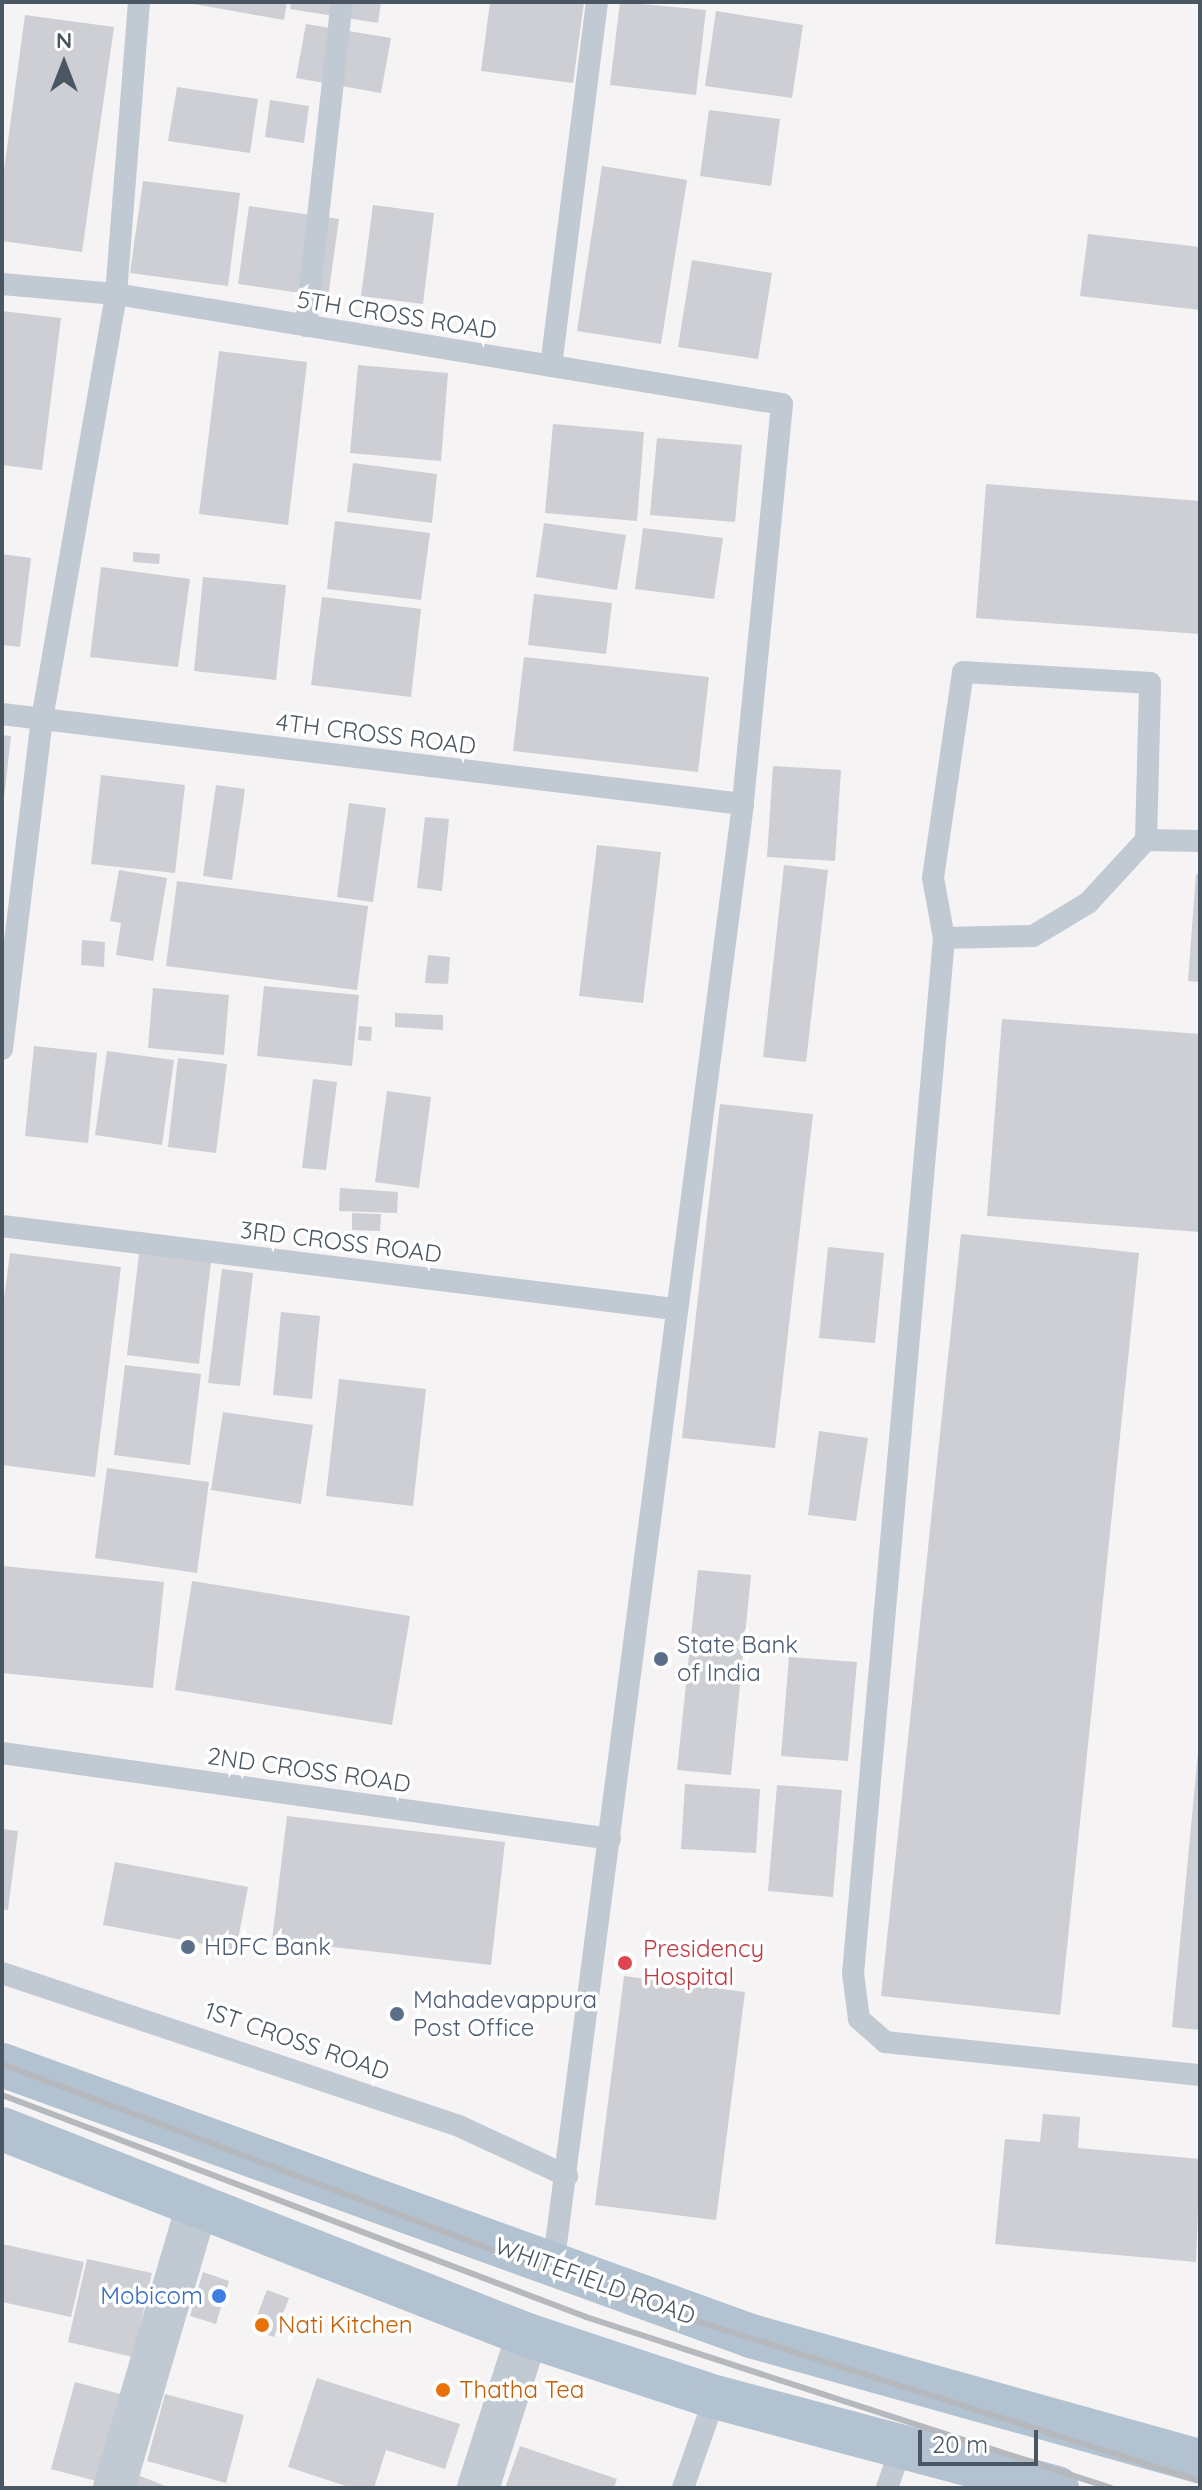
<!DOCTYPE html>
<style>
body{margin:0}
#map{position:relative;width:1202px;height:2490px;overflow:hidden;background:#f5f3f3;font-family:Quicksand,sans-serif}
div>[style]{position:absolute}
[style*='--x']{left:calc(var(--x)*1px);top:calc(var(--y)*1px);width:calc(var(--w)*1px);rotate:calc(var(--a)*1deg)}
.building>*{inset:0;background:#cdcfd5}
.service>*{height:22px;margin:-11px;padding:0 11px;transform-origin:11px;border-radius:11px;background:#c1cad2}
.minor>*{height:42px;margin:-21px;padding:0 21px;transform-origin:21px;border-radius:21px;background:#c1cad2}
.primary>*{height:44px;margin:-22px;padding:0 22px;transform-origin:22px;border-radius:22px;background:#b3c2d1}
.rail>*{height:6px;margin:-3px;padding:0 3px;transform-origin:3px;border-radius:3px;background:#b5b8bd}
.dots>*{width:22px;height:22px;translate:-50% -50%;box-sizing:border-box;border:4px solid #fff;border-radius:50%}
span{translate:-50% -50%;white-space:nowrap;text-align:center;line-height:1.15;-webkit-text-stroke:7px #fff;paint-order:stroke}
.street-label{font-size:24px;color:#4a5661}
.service-label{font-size:24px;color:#4e5e75}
.left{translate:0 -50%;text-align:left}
.health-label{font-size:24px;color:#be3a42}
.shop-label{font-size:24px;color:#366cbe}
.right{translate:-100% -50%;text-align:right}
.food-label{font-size:24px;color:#c56008}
.frame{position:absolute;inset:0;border:4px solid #4a5661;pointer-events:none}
.north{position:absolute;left:24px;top:24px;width:80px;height:80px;-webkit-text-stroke:6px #fff;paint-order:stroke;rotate:0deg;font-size:22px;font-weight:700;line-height:32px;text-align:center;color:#4a5661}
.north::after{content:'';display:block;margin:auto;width:28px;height:36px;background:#4a5661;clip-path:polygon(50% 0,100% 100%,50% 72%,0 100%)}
.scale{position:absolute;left:918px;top:2430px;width:120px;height:36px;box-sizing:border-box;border:4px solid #4a5661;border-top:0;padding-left:10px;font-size:24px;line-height:28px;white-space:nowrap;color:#4a5661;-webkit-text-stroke:6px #fff;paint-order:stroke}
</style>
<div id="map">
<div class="building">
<i style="clip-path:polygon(182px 2px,287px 2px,284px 20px)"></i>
<i style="clip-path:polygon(291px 2px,381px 2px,378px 23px,290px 9px)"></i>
<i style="clip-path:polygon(490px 2px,584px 2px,573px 83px,481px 71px)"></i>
<i style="clip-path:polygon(620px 2px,706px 10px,696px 95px,610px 85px)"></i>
<i style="clip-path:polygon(716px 11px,803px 25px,792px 98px,705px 86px)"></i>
<i style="clip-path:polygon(25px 15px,114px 27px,82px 252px,2px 241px,2px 185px)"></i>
<i style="clip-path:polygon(306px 24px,391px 38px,381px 93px,296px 78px)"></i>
<i style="clip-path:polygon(177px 87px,258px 99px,250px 153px,168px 141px)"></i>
<i style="clip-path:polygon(270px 100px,309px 106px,304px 143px,265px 137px)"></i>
<i style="clip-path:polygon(709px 110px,780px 119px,771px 186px,700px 176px)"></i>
<i style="clip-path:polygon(602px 166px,687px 180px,661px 344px,577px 331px)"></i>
<i style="clip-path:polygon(143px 181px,240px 193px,228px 286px,130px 273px)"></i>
<i style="clip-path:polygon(373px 205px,434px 213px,423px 304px,361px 296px)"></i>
<i style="clip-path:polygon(249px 206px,339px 219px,328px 297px,238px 284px)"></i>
<i style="clip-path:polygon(1088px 234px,1200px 247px,1200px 310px,1080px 296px)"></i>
<i style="clip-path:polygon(692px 260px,772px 273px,758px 359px,678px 347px)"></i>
<i style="clip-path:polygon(2px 311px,61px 318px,42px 470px,2px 465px)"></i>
<i style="clip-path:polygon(219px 351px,307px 362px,288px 525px,199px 514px)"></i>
<i style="clip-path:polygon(358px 365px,448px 373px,441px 461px,350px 453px)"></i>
<i style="clip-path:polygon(553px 424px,644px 432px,637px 521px,545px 513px)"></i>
<i style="clip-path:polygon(657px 438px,742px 445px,735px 522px,650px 515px)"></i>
<i style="clip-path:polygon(353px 463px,437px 474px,432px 523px,347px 512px)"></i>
<i style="clip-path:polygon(986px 484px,1200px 501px,1200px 634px,976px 618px)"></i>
<i style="clip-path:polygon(335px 521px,430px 533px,421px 600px,327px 589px)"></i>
<i style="clip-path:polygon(544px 523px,626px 535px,617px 590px,536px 577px)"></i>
<i style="clip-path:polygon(643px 528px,723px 538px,714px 599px,635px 589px)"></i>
<i style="clip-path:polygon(133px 552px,160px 554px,159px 564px,133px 562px)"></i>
<i style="clip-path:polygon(2px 554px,31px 558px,20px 647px,2px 645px)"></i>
<i style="clip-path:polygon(101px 567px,190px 579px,178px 667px,90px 657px)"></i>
<i style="clip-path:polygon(203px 577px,286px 585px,276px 680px,194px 671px)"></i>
<i style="clip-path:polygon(534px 594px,612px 603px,606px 654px,528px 645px)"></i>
<i style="clip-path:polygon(322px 597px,421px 609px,411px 697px,311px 685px)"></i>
<i style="clip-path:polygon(524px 657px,709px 677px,698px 772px,513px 751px)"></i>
<i style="clip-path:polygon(2px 735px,11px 736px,4px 798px,2px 797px)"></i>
<i style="clip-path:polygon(773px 766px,841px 770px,835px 861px,767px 857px)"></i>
<i style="clip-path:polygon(101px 775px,185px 785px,175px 873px,91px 864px)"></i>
<i style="clip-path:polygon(216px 785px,245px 789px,232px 880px,203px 876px)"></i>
<i style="clip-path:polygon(349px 803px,386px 808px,373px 902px,337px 897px)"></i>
<i style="clip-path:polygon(425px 817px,449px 819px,442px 891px,417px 888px)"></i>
<i style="clip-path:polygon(597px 845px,661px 852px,643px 1003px,579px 996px)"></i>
<i style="clip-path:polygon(784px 865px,828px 870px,806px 1062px,763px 1057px)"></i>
<i style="clip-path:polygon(119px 870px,167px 878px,153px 961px,116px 955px,121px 923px,110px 921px)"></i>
<i style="clip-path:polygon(1196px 874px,1200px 875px,1200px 982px,1188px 981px)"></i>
<i style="clip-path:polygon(177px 881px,368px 906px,357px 990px,166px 966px)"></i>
<i style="clip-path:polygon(82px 940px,105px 942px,104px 967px,81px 965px)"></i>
<i style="clip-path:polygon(428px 955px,450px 957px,448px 984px,425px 983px)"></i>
<i style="clip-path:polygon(264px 986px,359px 995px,352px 1066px,257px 1056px)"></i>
<i style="clip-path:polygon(153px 988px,229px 995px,224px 1055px,148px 1048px)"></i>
<i style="clip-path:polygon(395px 1013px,443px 1015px,443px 1030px,395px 1027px)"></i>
<i style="clip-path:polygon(1002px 1019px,1200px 1034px,1200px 1232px,987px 1216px)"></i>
<i style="clip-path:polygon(359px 1026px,372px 1027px,371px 1041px,358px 1040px)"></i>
<i style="clip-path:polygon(34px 1046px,97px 1053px,88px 1143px,25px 1136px)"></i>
<i style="clip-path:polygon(107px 1051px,174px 1060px,162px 1145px,95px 1135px)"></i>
<i style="clip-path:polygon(178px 1058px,227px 1064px,216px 1153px,168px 1147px)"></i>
<i style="clip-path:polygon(313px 1079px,337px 1082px,326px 1170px,302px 1168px)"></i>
<i style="clip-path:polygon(387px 1091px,431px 1097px,419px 1188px,375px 1182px)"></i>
<i style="clip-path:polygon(720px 1104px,813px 1114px,775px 1448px,682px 1438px)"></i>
<i style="clip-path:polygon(340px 1188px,398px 1192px,397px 1213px,339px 1211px)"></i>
<i style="clip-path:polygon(352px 1213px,381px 1214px,380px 1231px,352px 1230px)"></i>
<i style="clip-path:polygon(961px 1234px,1139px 1253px,1060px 2015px,881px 1996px)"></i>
<i style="clip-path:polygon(828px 1247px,884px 1253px,875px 1343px,819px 1338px)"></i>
<i style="clip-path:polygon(10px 1253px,121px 1267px,95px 1477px,2px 1465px,2px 1314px)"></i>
<i style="clip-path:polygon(139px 1254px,211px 1262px,199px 1364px,127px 1355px)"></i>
<i style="clip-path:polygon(222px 1269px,253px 1273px,240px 1386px,208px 1383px)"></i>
<i style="clip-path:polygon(281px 1312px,320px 1316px,312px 1399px,273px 1395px)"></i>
<i style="clip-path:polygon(125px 1365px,201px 1374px,190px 1465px,114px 1455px)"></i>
<i style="clip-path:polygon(339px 1379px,426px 1389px,413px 1506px,326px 1496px)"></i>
<i style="clip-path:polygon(223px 1412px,313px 1425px,301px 1504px,211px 1490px)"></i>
<i style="clip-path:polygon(819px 1431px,868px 1438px,856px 1521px,808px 1515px)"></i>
<i style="clip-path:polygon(107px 1468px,209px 1482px,197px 1573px,95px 1558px)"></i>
<i style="clip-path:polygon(2px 1566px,164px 1582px,153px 1688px,2px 1673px)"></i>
<i style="clip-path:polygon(698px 1570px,751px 1575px,731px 1775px,677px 1770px)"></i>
<i style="clip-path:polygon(192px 1581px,410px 1616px,392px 1725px,175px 1690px)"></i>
<i style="clip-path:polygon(789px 1657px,857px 1662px,848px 1761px,781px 1756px)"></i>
<i style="clip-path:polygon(1198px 1753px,1200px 1753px,1200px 2030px,1172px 2027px)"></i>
<i style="clip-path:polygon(685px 1784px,760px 1789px,756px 1853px,681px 1849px)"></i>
<i style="clip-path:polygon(777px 1785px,842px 1790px,833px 1897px,768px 1891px)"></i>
<i style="clip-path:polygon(287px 1816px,505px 1842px,491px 1965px,272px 1940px)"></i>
<i style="clip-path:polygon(2px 1829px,18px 1831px,8px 1910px,2px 1909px)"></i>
<i style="clip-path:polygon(115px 1862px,248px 1887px,236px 1950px,103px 1925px)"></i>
<i style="clip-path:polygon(624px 1976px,745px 1992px,716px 2220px,595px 2205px)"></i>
<i style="clip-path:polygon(1043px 2114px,1080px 2117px,1078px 2148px,1200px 2159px,1196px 2262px,995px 2244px,1005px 2139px,1040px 2142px)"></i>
<i style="clip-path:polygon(2px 2244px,84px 2262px,71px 2317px,2px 2302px)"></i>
<i style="clip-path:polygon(87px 2259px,152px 2273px,133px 2357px,68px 2342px)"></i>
<i style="clip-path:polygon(203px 2272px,229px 2281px,216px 2324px,190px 2316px)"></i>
<i style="clip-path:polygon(267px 2290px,289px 2298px,274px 2337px,252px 2329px)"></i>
<i style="clip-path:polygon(317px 2378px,460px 2424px,445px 2469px,386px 2450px,374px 2488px,352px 2488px,288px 2467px)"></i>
<i style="clip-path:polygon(75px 2382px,124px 2395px,100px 2482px,51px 2469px)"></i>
<i style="clip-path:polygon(165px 2394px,244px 2415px,226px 2483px,147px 2461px)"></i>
<i style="clip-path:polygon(520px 2446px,617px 2479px,614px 2488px,505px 2488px)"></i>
<i style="clip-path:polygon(138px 2475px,170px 2488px,132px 2488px)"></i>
</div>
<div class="service">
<i style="--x:2;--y:284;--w:114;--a:5"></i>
<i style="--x:116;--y:294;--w:675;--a:9.38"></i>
<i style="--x:782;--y:404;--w:402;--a:95.6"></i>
<i style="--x:743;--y:804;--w:1475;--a:97.4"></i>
<i style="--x:306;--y:326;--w:326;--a:-83.7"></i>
<i style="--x:551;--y:366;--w:367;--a:-82.8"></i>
<i style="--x:2;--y:714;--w:746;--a:6.93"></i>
<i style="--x:1146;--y:840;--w:54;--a:1.1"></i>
<i style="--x:944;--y:938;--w:89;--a:-1.3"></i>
<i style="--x:1033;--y:936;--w:64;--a:-31"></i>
<i style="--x:1088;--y:903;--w:86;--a:-47.4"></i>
<i style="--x:1146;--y:840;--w:157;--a:-88.5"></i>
<i style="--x:1150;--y:683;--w:187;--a:-176.6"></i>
<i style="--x:963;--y:672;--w:208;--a:98.3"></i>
<i style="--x:933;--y:878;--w:61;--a:79.6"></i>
<i style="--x:944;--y:938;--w:1039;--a:95.02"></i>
<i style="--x:853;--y:1973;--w:46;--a:82.6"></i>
<i style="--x:859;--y:2019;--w:35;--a:41"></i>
<i style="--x:885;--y:2042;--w:317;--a:6"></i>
<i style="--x:2;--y:1049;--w:332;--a:-83.1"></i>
<i style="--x:42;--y:719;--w:431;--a:-80.1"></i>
<i style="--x:116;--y:294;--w:293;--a:-85.5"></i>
<i style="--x:2;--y:1226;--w:677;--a:7.04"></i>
<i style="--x:2;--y:1753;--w:614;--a:8.05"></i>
<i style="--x:2;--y:1973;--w:484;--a:18.5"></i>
<i style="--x:461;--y:2127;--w:117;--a:24.8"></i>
<i style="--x:683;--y:2488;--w:96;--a:-70.6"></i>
<i style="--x:887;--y:2488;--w:42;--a:-70.7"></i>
</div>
<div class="minor">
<i style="--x:114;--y:2488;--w:291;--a:-73.6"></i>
<i style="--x:478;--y:2488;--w:161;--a:-72.2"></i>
</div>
<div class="primary">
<i style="--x:2;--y:2065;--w:797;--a:19.89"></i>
<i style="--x:751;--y:2336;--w:466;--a:15.6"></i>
<i style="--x:2;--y:2129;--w:564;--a:21.42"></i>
<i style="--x:527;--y:2335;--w:198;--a:18.3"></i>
<i style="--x:715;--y:2397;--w:354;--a:14.9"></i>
</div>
<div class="rail">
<i style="--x:2;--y:2064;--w:635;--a:20.75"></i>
<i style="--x:596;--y:2289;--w:634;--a:17.63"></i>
<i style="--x:2;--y:2095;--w:625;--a:20.81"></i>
<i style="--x:586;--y:2317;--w:552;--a:18.04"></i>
</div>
<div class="dots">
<i style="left:661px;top:1659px;background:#5c6f8a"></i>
<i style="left:188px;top:1947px;background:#5c6f8a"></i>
<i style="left:625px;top:1963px;background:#e0444e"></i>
<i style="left:397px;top:2014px;background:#5c6f8a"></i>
<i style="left:219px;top:2296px;background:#3f7fe0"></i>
<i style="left:262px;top:2325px;background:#e8710a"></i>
<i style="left:443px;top:2390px;background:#e8710a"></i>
</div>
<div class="street-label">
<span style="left:397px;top:315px;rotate:9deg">5TH CROSS ROAD</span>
<span style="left:376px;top:734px;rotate:7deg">4TH CROSS ROAD</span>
<span style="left:341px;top:1242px;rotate:7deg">3RD CROSS ROAD</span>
<span style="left:309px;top:1770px;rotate:8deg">2ND CROSS ROAD</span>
<span style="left:297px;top:2041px;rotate:19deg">1ST CROSS ROAD</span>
<span style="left:595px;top:2281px;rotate:20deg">WHITEFIELD ROAD</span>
</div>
<div class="service-label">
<span class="left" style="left:677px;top:1659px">State Bank<br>of India</span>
<span class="left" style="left:204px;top:1947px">HDFC Bank</span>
<span class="left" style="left:413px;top:2014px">Mahadevappura<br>Post Office</span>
</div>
<div class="health-label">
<span class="left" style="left:643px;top:1963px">Presidency<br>Hospital</span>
</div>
<div class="shop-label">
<span class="right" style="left:203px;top:2296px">Mobicom</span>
</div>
<div class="food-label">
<span class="left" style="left:278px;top:2325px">Nati Kitchen</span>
<span class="left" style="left:459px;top:2390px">Thatha Tea</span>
</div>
<div class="frame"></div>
<div class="north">N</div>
<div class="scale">20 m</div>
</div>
